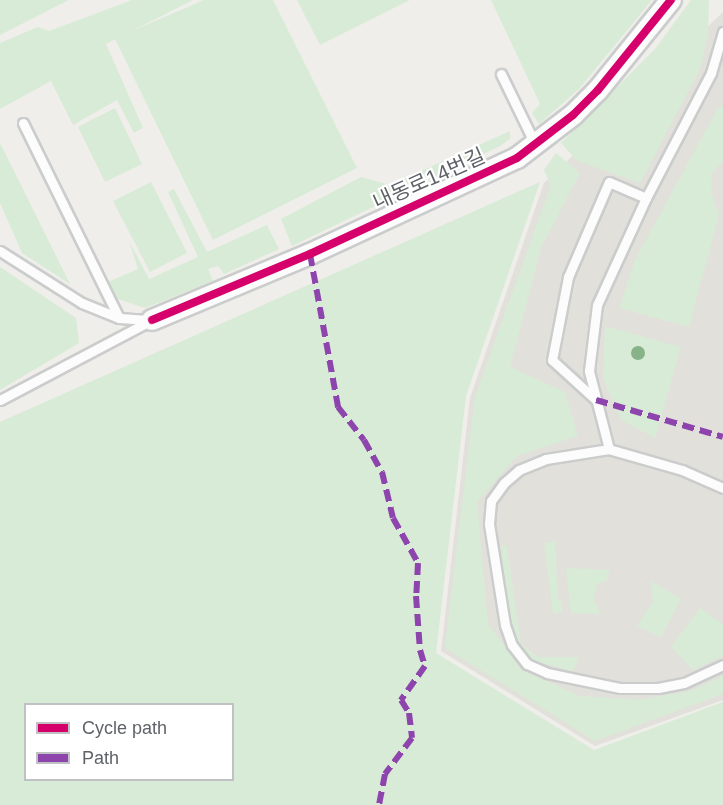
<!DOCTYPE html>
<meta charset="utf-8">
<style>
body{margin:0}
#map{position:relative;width:723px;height:805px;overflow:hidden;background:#efeeea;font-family:Arial,"Noto Sans KR",sans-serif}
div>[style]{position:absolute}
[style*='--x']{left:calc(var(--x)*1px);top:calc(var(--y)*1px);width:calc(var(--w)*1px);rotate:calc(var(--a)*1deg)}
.education>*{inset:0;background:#e2e0da}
.green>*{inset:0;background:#d8ebd6}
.roads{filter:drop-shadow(2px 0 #cbcccc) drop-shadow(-2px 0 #cbcccc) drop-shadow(0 2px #cbcccc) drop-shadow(0 -2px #cbcccc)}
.lane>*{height:9px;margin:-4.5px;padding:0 4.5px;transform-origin:4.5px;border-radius:4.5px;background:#fdfcfc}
.street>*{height:20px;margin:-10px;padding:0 10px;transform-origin:10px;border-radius:10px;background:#fdfcfc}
.quiet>*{height:6px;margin-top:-3px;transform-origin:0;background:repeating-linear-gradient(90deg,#8e44ad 0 12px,transparent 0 18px)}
.cycleway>*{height:8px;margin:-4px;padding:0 4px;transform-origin:4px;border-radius:4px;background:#d6006c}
.trees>*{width:14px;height:14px;margin:-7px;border-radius:50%;background:#88b388}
span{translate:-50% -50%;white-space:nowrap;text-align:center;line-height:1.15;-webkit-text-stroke:4.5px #fff;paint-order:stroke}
.street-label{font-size:21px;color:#5f6368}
.legend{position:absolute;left:24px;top:703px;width:210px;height:78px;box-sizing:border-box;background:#fff;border:2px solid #bfc1c3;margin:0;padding:8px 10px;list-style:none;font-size:18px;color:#5f6368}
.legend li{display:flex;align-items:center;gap:12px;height:30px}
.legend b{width:30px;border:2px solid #bfc1c3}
</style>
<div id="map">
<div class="education">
<i style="clip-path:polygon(723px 12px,723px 700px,595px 746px,441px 651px,470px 398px,544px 183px)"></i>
</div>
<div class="green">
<i style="clip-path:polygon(0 0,69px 0,0 35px)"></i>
<i style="clip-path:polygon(132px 0,193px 0,132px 31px,204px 0,273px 0,357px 168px,213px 240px,115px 39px,106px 44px,143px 128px,134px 133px,117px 100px,73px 125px,51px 81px,0 109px,0 43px,38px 27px,49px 31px)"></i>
<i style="clip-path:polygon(297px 0,410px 0,320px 45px)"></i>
<i style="clip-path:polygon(491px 0,652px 0,579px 89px,539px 124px,532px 113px,540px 104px)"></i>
<i style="clip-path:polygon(691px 0,709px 0,708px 35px,700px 69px,640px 183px,577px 161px,561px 143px,655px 49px)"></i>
<i style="clip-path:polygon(723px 105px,723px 161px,712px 173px,711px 192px,719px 215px,689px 327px,619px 308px,635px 260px,718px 108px)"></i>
<i style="clip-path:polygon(115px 108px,142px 164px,105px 182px,78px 127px)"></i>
<i style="clip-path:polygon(510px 131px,510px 139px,500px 146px,292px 246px,281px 219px,361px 177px,390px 185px)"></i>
<i style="clip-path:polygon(0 143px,70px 284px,22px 253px,0 203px)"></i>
<i style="clip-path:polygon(556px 153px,580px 173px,541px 248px,510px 367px,565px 392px,578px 436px,517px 456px,477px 502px,488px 624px,522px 670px,580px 696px,640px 700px,690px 691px,723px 676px,723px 694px,595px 741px,445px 648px,475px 397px,551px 185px,544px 170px)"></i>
<i style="clip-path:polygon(151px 182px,187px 253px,150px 272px,113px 201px)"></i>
<i style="clip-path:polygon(evenodd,540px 182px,466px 396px,436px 653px,594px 750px,723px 702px,723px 805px,0 805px,0 422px,540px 182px,232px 704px,232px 780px,26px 780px,26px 704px,232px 704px)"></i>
<i style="clip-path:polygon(174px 189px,207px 252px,267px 225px,279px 249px,224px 274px,218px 266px,208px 269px,213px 281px,145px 308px,112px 297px,103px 284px,138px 269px,129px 241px,149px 279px,198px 257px,168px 192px)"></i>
<i style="clip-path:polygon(0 267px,76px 318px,79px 343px,0 390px)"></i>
<i style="clip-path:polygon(605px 326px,681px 347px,655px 438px,621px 420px,603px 378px)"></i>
<i style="clip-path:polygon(555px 541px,558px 600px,562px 602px,562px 612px,553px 614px,544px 543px)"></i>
<i style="clip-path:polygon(501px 545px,507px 546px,521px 644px,538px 657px,579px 657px,573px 671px,530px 660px,517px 646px,509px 628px)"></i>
<i style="clip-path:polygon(566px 568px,610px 570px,606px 581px,597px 584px,594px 600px,601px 614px,571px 613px)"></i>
<i style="clip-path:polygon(651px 581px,681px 599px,661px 637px,637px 626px,653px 602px)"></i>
<i style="clip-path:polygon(700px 608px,723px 624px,723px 656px,693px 670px,671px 647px)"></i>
</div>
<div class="roads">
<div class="lane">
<i style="--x:501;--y:74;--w:80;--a:64.1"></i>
<i style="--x:23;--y:123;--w:217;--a:63.8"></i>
<i style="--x:0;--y:251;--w:97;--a:32.4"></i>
<i style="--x:82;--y:303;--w:40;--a:22"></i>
<i style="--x:119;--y:318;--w:30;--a:4"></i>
<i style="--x:0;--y:400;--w:172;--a:-27.8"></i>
<i style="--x:596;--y:400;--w:59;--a:-137.7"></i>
<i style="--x:552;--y:360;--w:85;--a:-79.1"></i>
<i style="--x:568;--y:277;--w:103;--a:-66.7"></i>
<i style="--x:609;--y:182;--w:40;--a:23.4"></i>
<i style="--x:609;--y:449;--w:81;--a:-104.4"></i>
<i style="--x:589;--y:371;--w:66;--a:-83.1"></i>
<i style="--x:597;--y:305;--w:118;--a:-65.4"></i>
<i style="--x:646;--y:198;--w:141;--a:-62.5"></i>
<i style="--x:711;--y:73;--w:43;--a:-73.7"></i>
<i style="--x:723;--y:488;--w:45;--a:-156.3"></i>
<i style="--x:682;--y:470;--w:76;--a:-164"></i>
<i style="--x:609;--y:449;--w:64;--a:171"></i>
<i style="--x:546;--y:459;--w:29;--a:158"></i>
<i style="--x:519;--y:470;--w:20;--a:139"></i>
<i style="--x:504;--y:483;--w:22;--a:126"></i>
<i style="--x:491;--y:501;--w:23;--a:95"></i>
<i style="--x:489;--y:524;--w:102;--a:81"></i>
<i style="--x:505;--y:625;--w:21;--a:71"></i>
<i style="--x:512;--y:645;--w:24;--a:52"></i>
<i style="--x:527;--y:664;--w:22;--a:24"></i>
<i style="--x:547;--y:673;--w:75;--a:11.6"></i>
<i style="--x:620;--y:688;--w:38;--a:0"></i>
<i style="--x:658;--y:688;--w:26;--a:-11"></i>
<i style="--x:684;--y:683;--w:43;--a:-24.8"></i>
</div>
<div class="street">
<i style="--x:152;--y:320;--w:171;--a:-22.7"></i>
<i style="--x:310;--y:254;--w:228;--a:-24.9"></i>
<i style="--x:517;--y:158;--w:71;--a:-37.5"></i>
<i style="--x:573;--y:115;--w:35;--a:-45"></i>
<i style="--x:598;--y:90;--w:116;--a:-51"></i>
</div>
</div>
<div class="quiet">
<i style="--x:310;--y:254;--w:156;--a:79.6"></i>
<i style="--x:338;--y:407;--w:42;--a:51.8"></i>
<i style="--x:364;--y:440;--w:37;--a:61"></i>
<i style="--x:382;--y:472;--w:47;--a:76.6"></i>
<i style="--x:393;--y:518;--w:51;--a:60.9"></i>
<i style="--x:418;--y:563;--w:33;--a:93"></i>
<i style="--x:416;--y:596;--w:54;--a:85.8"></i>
<i style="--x:420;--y:650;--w:17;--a:73"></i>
<i style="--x:425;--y:666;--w:42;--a:125.2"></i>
<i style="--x:401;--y:700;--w:15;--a:58"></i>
<i style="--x:409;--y:713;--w:25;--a:83"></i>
<i style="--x:412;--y:738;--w:45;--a:126.9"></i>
<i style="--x:385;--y:774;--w:32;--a:101"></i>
<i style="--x:596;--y:400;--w:132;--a:16.2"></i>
</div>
<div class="cycleway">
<i style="--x:152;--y:320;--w:171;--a:-22.7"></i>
<i style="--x:310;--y:254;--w:228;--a:-24.9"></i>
<i style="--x:517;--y:158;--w:71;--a:-37.5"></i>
<i style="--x:573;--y:115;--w:35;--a:-45"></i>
<i style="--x:598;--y:90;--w:116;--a:-51"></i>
</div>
<div class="trees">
<i style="left:638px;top:353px"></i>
</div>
<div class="street-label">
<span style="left:429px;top:179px;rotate:-24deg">내동로14번길</span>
</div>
<ul class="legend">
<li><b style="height:8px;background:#d6006c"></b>Cycle path</li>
<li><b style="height:8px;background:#8e44ad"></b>Path</li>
</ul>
</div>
